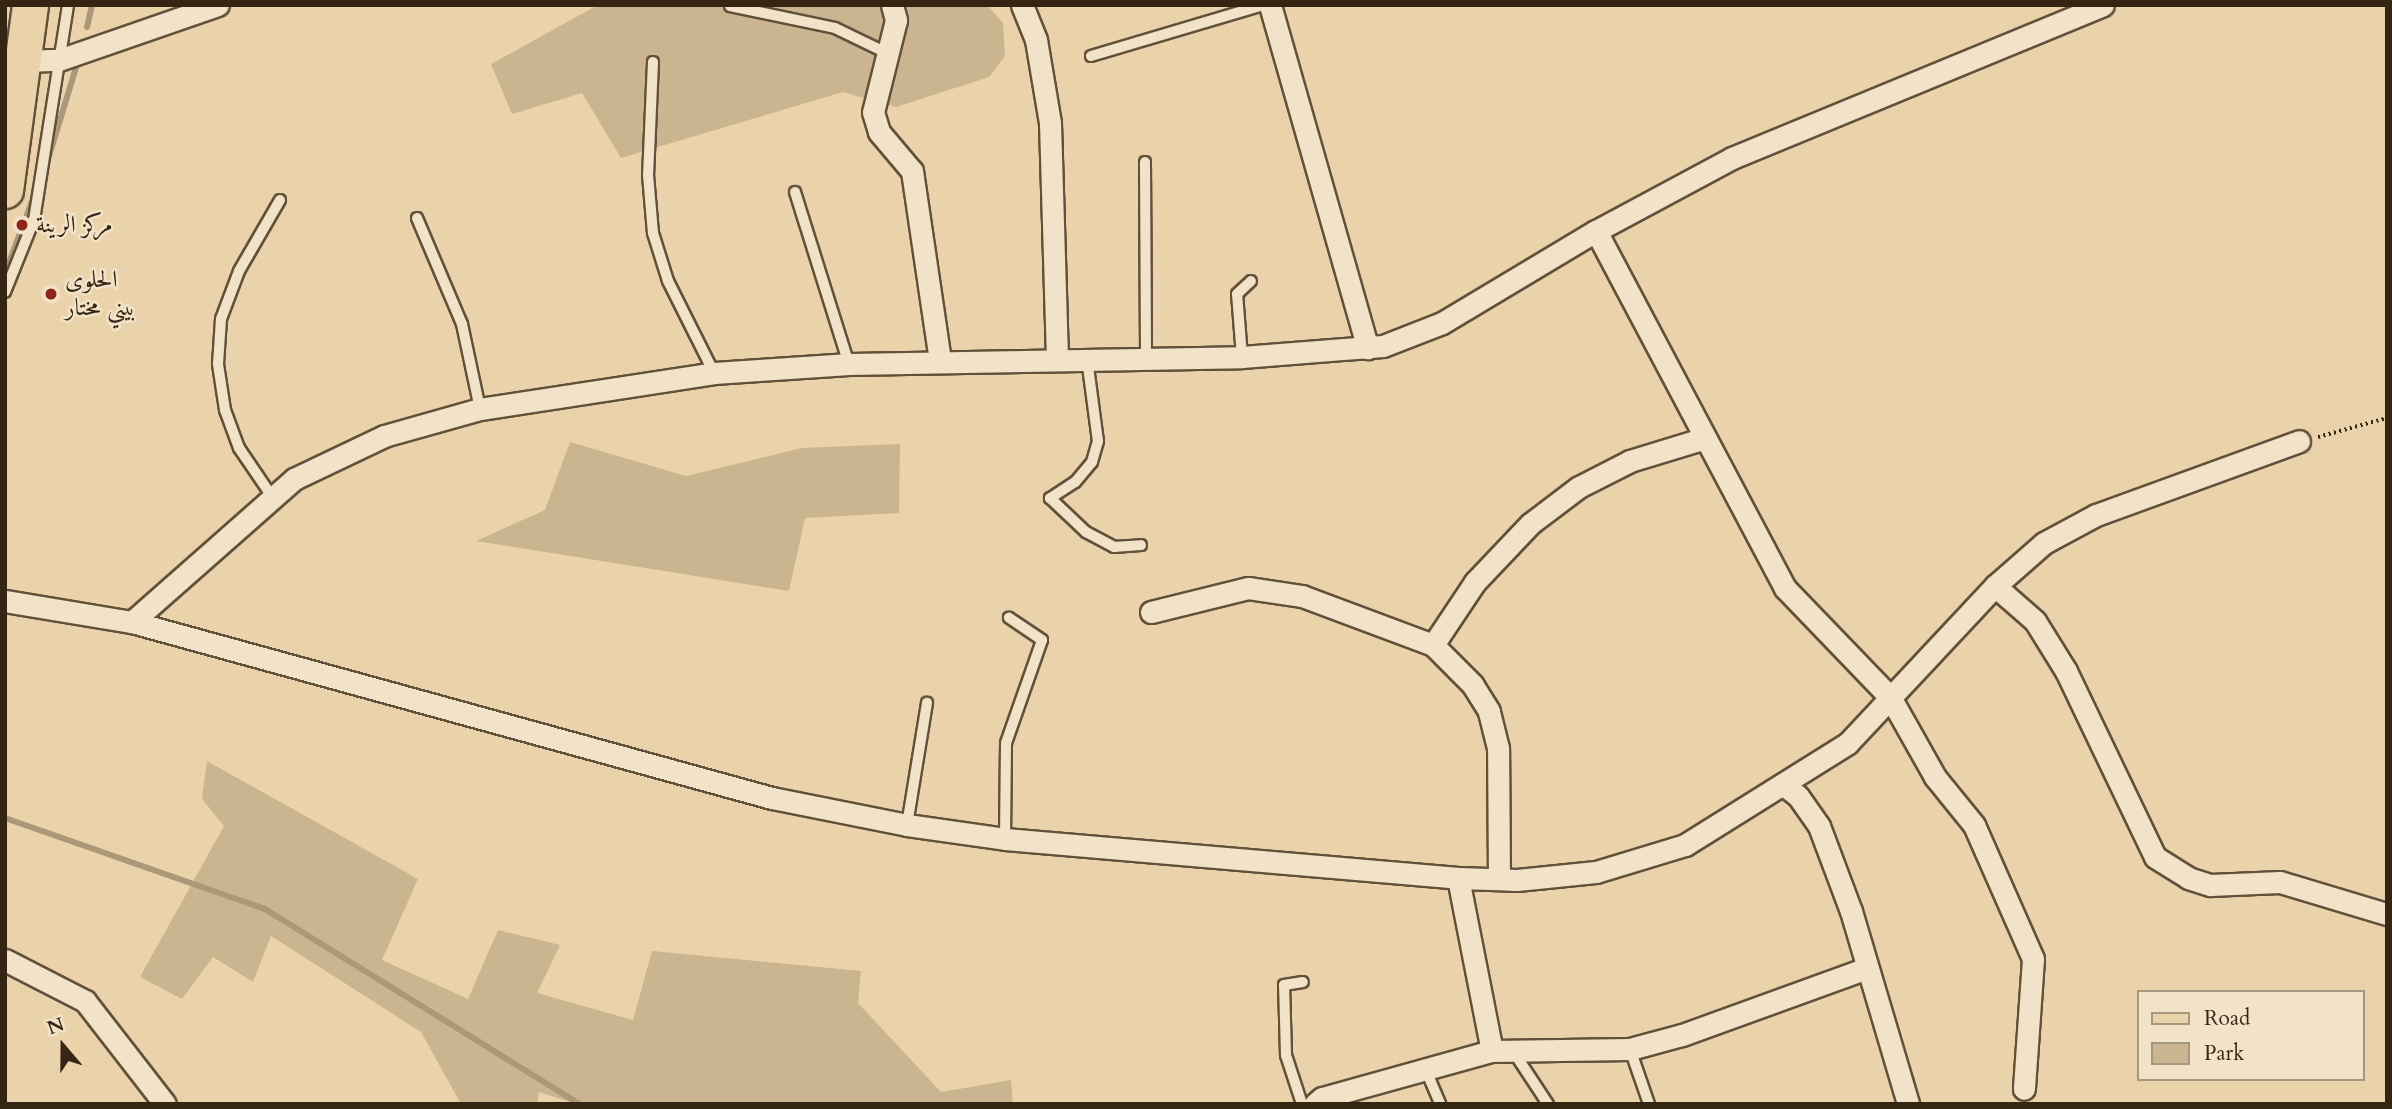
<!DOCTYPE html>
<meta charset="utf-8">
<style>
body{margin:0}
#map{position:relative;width:2392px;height:1109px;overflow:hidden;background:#ead2ab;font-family:Cardo,Amiri,serif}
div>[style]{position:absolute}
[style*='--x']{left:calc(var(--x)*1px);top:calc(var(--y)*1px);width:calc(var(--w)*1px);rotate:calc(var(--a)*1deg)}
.green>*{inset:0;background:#cbb591}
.stream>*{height:6px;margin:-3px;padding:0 3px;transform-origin:3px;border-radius:3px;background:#ac9878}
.path>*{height:3.5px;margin-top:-1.75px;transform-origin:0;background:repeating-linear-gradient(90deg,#352614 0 2px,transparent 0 5.5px)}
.roads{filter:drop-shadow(2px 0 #62513a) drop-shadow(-2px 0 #62513a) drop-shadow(0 2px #62513a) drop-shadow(0 -2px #62513a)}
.service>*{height:10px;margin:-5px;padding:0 5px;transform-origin:5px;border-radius:5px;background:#f1e2c8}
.minor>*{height:21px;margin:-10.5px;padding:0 10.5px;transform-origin:10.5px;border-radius:10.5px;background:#f1e2c8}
.primary>*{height:35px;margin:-17.5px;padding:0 17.5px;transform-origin:17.5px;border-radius:17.5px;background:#ead2ab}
.dots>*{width:19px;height:19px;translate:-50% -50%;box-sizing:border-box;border:4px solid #f1e2c8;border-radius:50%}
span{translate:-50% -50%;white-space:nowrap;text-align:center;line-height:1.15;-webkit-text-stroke:5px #f1e2c8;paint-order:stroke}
.poi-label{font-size:24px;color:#352614}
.left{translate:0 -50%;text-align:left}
.frame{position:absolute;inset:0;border:7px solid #352614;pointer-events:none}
.legend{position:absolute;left:2137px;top:990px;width:228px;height:91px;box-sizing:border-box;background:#f1e2c8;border:2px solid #a69780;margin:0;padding:9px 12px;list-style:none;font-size:21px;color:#352614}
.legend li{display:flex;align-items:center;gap:14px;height:35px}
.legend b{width:35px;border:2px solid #a69780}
.north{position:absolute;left:28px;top:1011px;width:70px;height:70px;-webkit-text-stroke:5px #f1e2c8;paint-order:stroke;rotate:340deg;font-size:19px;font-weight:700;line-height:28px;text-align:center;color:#352614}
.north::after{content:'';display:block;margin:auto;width:24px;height:32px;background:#352614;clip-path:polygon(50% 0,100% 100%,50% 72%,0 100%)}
</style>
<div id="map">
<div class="green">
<i style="clip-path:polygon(598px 5px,987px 5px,1003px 23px,1005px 56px,989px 77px,896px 107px,843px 92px,621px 158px,582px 93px,512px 114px,491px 64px)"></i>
<i style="clip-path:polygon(570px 442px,686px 476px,802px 448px,900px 444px,899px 513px,805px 518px,789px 591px,476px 541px,545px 510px)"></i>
<i style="clip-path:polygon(207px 761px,418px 879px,382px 960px,468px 999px,498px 930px,560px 945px,537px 993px,633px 1020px,652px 951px,861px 971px,858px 1003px,941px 1092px,1011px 1080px,1013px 1104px,576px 1104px,539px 1092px,537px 1104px,461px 1104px,421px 1032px,271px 936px,253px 982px,213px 957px,182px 999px,140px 977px,224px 826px,202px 799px)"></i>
</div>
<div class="stream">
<i style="--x:87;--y:27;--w:23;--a:-77"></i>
<i style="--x:47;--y:163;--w:107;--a:-73.1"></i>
<i style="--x:5;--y:273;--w:79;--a:-69.3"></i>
<i style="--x:5;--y:818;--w:275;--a:19.3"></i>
<i style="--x:265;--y:909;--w:370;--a:31.8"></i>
</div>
<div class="path">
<i style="--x:2318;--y:437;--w:72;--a:-15.4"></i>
</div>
<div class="roads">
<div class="service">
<i style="--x:730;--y:6;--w:107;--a:11.8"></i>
<i style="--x:835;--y:28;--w:58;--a:25.7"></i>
<i style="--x:1091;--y:56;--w:179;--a:-16.5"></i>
<i style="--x:653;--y:62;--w:113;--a:92.5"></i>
<i style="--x:648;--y:175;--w:58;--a:85.1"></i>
<i style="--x:653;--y:233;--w:50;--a:72.6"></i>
<i style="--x:668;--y:281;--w:103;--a:63.4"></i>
<i style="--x:1145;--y:162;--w:194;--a:89.7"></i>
<i style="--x:795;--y:192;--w:180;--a:72.6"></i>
<i style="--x:417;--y:218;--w:115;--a:67"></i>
<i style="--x:462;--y:324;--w:87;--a:78"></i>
<i style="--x:5;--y:292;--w:78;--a:-68.1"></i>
<i style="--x:34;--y:220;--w:218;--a:-81"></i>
<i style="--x:1242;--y:357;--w:63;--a:-94.5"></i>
<i style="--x:1237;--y:294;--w:19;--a:-43"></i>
<i style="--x:1087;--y:359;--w:83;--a:82.4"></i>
<i style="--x:1098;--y:441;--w:22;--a:106"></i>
<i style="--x:1092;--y:462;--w:26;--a:130"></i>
<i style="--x:1075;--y:482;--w:30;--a:147"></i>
<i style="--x:1050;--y:498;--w:50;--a:43.4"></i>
<i style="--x:1086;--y:532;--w:32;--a:28"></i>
<i style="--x:1114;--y:547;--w:27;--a:-4"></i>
<i style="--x:271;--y:495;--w:57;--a:-124.2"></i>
<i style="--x:239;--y:448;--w:40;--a:-110.2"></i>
<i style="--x:225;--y:410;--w:47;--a:-98.7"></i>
<i style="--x:218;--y:364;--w:45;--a:-86.2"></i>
<i style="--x:221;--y:319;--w:51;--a:-69.4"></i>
<i style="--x:239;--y:271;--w:82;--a:-60"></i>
<i style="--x:907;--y:825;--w:124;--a:-80.7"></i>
<i style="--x:1005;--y:839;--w:96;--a:-89.4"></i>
<i style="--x:1006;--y:743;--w:109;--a:-70.7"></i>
<i style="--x:1042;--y:640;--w:40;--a:-146"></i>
<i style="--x:1630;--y:1049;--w:58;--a:70.9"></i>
<i style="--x:1513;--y:1051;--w:64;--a:56.6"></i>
<i style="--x:1425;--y:1068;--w:39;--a:67"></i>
<i style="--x:1302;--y:1104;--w:52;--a:-108.1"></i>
<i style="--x:1286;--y:1055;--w:70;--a:-91.6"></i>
<i style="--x:1284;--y:985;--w:19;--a:-9"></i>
</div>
<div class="minor">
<i style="--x:892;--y:5;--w:16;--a:75"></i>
<i style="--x:896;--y:20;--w:95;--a:104"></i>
<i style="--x:873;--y:112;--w:21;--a:73"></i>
<i style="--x:879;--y:132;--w:51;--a:49.8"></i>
<i style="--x:912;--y:171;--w:191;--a:81.6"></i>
<i style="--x:1022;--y:5;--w:38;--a:68"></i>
<i style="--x:1036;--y:40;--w:84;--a:80.4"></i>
<i style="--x:1050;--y:123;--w:234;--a:88.3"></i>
<i style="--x:1270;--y:5;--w:357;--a:74.1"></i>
<i style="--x:23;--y:61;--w:36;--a:-2"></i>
<i style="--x:59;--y:60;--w:168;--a:-19.1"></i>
<i style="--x:1596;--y:231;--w:404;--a:62.1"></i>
<i style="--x:1785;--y:588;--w:151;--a:46.1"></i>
<i style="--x:1890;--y:697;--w:92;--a:60.6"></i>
<i style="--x:1935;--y:777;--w:62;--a:50.9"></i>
<i style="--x:1974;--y:825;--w:146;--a:66.2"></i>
<i style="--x:2033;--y:959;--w:130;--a:94"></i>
<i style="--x:1995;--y:586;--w:53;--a:41.2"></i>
<i style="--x:2035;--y:621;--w:59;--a:58.2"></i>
<i style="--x:2066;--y:671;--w:206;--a:64.4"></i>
<i style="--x:2155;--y:857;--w:39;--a:32"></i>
<i style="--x:2188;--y:878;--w:23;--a:18"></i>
<i style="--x:2210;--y:885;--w:70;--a:-2.5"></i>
<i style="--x:2280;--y:882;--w:112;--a:16.7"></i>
<i style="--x:5;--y:601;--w:129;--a:9.4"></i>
<i style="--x:132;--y:622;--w:664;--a:15.38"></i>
<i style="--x:772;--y:798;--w:138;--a:11.3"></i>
<i style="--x:907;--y:825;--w:99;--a:8.1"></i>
<i style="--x:1005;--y:839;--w:455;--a:4.9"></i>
<i style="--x:1458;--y:878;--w:59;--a:1.9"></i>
<i style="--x:1517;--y:880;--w:79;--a:-5.8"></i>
<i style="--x:1596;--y:872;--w:93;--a:-16.9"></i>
<i style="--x:1685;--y:845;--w:192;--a:-32"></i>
<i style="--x:1848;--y:743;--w:215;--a:-46.9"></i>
<i style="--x:1995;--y:586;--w:65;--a:-41.3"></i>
<i style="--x:2044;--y:543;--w:59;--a:-28.3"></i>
<i style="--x:2096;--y:515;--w:216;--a:-20"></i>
<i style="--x:1151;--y:612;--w:100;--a:-13.9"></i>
<i style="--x:1248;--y:588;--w:55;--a:8.4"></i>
<i style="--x:1302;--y:596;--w:140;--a:20.5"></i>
<i style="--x:132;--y:622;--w:216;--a:-41.4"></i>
<i style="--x:294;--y:479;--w:100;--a:-25.5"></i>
<i style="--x:384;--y:436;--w:100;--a:-15.7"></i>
<i style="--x:480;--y:409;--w:237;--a:-8.7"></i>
<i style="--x:714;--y:373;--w:135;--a:-3.8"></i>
<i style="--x:849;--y:364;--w:393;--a:-1"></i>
<i style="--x:1242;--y:357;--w:141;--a:-4.5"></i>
<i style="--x:1383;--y:346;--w:63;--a:-21.3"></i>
<i style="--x:1442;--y:323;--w:179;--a:-30.9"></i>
<i style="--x:1596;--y:231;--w:154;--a:-28.2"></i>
<i style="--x:1732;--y:158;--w:401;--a:-22.4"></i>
<i style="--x:1785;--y:786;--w:16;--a:38"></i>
<i style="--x:1798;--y:796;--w:37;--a:55"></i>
<i style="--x:1819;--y:826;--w:91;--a:69.4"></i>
<i style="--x:1851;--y:911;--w:201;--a:73.5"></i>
<i style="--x:1458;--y:878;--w:176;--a:78.9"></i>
<i style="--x:1499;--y:879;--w:131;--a:-90.4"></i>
<i style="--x:1498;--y:748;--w:38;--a:-104"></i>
<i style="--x:1489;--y:711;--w:31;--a:-122"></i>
<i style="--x:1473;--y:685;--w:57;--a:-135"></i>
<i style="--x:1433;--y:645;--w:76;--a:-56.3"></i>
<i style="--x:1475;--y:582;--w:80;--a:-46.5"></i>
<i style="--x:1530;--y:524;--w:61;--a:-37.1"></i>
<i style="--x:1579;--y:487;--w:57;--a:-27"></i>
<i style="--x:1630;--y:461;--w:78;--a:-17"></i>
<i style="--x:5;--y:960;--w:90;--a:27.1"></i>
<i style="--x:85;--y:1001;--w:130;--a:52.2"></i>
<i style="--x:1315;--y:1104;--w:9;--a:-41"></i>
<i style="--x:1322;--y:1098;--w:176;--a:-15.5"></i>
<i style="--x:1492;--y:1051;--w:138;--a:-0.8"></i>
<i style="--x:1630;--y:1049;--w:54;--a:-15.1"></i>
<i style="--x:1682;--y:1035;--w:194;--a:-19.9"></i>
</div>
<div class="primary">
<i style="--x:5;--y:190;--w:187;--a:-82.3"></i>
</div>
</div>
<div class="dots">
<i style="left:22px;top:225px;background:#8f2418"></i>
<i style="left:51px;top:294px;background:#8f2418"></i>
</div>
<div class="poi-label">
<span class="left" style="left:36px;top:225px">مركز الرينة</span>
<span class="left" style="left:65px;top:294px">الحلوى<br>بيني مختار</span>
</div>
<div class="frame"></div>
<ul class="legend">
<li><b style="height:9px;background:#ead2ab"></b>Road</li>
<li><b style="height:19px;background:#cbb591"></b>Park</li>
</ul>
<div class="north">N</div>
</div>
